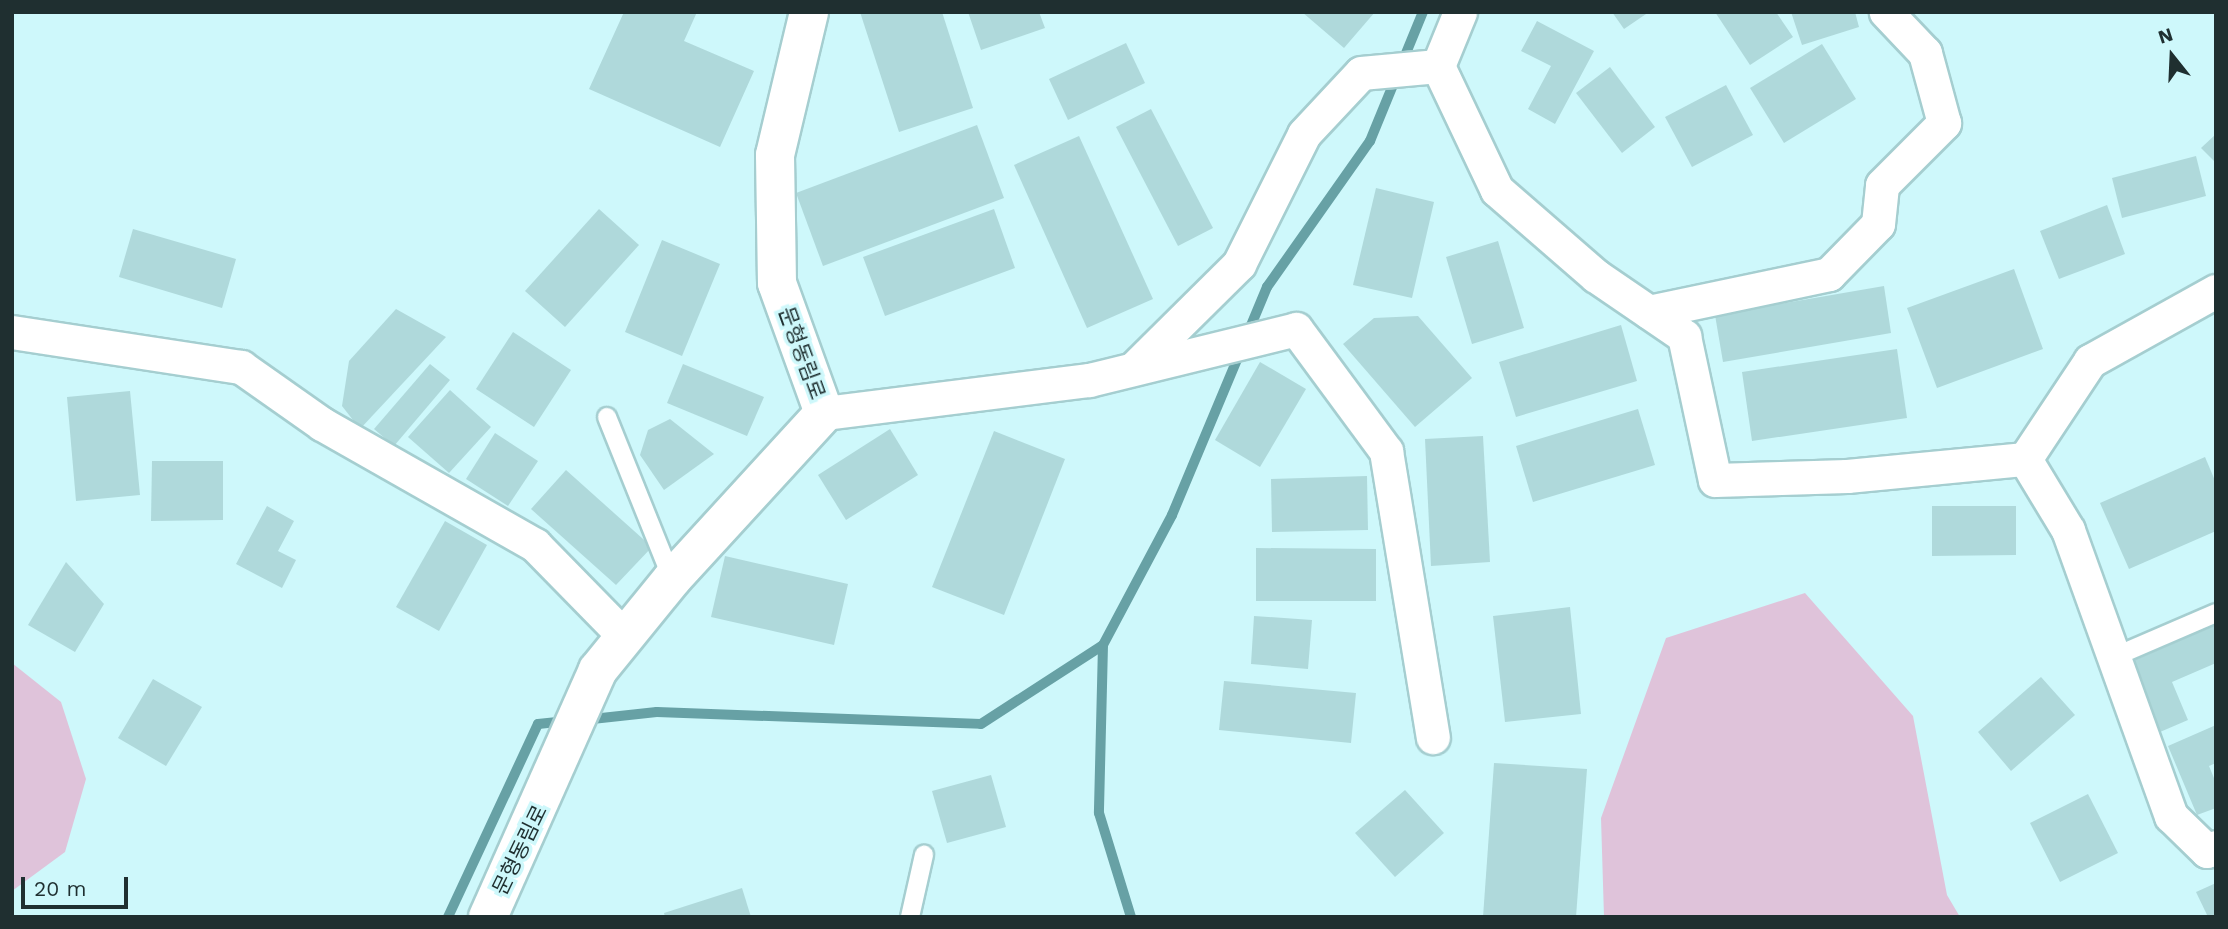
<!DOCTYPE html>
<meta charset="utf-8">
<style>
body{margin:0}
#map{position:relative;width:2228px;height:929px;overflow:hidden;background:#cef8fb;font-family:"Work Sans","Noto Sans KR",sans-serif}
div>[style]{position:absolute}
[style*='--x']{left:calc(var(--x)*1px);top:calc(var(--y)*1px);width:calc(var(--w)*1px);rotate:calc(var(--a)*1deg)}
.green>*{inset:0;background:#dfc3da}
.stream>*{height:10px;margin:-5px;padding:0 5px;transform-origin:5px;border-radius:5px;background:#67a1a5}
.building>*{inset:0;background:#afd9db}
.roads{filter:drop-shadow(2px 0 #a5ced0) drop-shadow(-2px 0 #a5ced0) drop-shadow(0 2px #a5ced0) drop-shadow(0 -2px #a5ced0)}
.lane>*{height:18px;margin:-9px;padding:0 9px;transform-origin:9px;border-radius:9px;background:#fff}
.street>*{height:33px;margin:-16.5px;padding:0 16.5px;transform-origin:16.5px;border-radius:16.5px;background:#fff}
.secondary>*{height:38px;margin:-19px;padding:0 19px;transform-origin:19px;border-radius:19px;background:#fff}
span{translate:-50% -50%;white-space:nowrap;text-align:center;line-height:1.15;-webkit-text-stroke:7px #cef8fb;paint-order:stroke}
.street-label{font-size:21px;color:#1f2f30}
.frame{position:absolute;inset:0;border:14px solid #1f2f30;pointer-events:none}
.north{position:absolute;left:2137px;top:21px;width:70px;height:70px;-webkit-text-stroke:5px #cef8fb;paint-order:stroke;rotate:342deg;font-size:19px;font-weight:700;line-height:28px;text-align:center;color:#1f2f30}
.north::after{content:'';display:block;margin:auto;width:24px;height:32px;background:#1f2f30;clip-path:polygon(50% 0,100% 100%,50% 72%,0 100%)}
.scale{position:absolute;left:21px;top:877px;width:107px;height:32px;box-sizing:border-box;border:4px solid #1f2f30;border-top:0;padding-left:9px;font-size:21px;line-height:24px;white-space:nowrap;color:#1f2f30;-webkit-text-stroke:5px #cef8fb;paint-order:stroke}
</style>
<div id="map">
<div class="green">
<i style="clip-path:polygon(1805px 593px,1913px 716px,1947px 895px,1960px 917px,1604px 917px,1601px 818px,1666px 638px)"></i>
<i style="clip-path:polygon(12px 663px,61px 702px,86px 779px,65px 852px,12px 891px)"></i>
</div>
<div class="stream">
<i style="--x:1247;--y:335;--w:52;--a:-67.4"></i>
<i style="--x:1267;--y:287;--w:179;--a:-54.8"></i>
<i style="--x:1370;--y:141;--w:139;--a:-67.7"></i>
<i style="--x:1103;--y:645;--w:168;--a:91.4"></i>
<i style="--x:1099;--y:813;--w:109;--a:72.9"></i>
<i style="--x:583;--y:720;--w:74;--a:-6.2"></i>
<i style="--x:657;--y:712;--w:324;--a:2.1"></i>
<i style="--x:981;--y:724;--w:145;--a:-32.9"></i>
<i style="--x:1103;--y:645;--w:147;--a:-62"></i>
<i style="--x:1172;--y:515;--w:179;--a:-67.3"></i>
<i style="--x:448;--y:917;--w:213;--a:-65"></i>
<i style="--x:538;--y:724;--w:29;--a:-6"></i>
</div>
<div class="building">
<i style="clip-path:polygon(624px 12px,697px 12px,684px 41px,754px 71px,720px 147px,589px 89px)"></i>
<i style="clip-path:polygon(860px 12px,942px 12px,973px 108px,899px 132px)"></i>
<i style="clip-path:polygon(968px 12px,1039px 12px,1045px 28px,981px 50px)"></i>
<i style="clip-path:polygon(1302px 12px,1375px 12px,1344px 48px)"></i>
<i style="clip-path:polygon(1612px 12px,1649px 12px,1624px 29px)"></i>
<i style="clip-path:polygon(1715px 12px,1776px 12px,1793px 37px,1750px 65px)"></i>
<i style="clip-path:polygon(1791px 12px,1855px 12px,1859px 27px,1802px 45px)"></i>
<i style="clip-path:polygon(1537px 21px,1594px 51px,1555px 124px,1528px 109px,1551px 66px,1521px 51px)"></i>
<i style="clip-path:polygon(1126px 43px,1145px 83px,1068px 120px,1049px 79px)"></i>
<i style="clip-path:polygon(1822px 44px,1856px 99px,1784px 143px,1750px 88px)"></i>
<i style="clip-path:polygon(1610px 67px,1655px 127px,1622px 153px,1576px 93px)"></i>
<i style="clip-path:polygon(1726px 85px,1753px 135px,1692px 167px,1665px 117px)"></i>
<i style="clip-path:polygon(1151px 109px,1213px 228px,1178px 246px,1116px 127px)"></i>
<i style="clip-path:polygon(977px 125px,1004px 198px,823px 266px,796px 193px)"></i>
<i style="clip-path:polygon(2216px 134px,2216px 163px,2201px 148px)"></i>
<i style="clip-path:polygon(1079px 136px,1153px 299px,1087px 328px,1014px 165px)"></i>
<i style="clip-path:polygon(2196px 156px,2206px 196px,2122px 218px,2112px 178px)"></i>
<i style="clip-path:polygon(1376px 188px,1434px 202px,1412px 298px,1353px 285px)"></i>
<i style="clip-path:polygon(2107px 205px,2125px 254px,2059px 279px,2040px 231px)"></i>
<i style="clip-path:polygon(599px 209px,639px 245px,565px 327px,525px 291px)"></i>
<i style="clip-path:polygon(994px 209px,1015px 268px,885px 316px,863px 257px)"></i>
<i style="clip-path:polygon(133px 229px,236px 259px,222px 308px,119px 277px)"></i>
<i style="clip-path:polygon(662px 240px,720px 264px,682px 356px,625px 332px)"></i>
<i style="clip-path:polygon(1498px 241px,1524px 328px,1472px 344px,1446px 257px)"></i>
<i style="clip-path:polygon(2014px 269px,2043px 349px,1937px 388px,1907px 308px)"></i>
<i style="clip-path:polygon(1884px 286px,1891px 333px,1723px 362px,1715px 315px)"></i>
<i style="clip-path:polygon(396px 309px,446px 337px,360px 429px,342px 406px,349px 361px)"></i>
<i style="clip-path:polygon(1418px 316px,1472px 378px,1415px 427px,1343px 344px,1374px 318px)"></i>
<i style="clip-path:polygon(1621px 325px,1637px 381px,1516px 417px,1499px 362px)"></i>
<i style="clip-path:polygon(513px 332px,571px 370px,534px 427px,476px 389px)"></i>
<i style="clip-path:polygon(1897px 349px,1907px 418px,1752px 441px,1742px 372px)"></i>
<i style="clip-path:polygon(1260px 362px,1306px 389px,1260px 467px,1215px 440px)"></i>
<i style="clip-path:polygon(430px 364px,450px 380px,394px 446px,374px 429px)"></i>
<i style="clip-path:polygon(683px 364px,764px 397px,747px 436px,667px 403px)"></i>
<i style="clip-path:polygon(450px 390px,491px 427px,449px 473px,408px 437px)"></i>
<i style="clip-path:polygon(130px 391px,140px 495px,76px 501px,67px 397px)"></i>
<i style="clip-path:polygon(1638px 409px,1655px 465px,1533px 502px,1516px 446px)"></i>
<i style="clip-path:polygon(670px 419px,714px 454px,664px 490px,640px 455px,648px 430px)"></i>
<i style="clip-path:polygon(890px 429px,918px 475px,846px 520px,818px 475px)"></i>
<i style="clip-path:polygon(994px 431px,1065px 459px,1004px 615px,932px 587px)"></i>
<i style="clip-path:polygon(495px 433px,538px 461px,508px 506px,466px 479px)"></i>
<i style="clip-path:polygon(1483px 436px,1490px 562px,1431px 566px,1425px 439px)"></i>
<i style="clip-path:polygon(2205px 457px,2216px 483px,2216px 531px,2129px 569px,2100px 503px)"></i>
<i style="clip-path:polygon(152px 461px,223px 461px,223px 520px,151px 521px)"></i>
<i style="clip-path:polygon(566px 470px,652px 547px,616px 585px,531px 509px)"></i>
<i style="clip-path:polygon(1367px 476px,1368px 530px,1272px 532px,1271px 479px)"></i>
<i style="clip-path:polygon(267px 506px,294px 521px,278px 551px,296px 560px,282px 588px,236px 564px)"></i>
<i style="clip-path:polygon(1932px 506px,2016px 506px,2016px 555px,1932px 556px)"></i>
<i style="clip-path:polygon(445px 521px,487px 545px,439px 631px,396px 607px)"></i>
<i style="clip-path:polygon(1256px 548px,1376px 549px,1376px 601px,1256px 601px)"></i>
<i style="clip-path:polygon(725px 556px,848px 584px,834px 645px,711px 617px)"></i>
<i style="clip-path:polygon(66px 562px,104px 604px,75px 652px,28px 625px)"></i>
<i style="clip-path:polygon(1570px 607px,1581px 714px,1505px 722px,1493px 616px)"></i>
<i style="clip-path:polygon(1254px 616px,1312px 620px,1308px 669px,1251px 664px)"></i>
<i style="clip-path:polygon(2216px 625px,2216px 663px,2172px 682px,2188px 720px,2160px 732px,2130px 662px)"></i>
<i style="clip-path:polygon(2041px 677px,2075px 715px,2011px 771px,1978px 732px)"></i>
<i style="clip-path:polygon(153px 679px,202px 707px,166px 766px,118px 738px)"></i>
<i style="clip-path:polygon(1224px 681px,1356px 693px,1351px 743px,1219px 730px)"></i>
<i style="clip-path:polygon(2216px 725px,2216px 763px,2209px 766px,2216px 783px,2216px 808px,2197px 815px,2168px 746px)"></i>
<i style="clip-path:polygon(1494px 763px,1587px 769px,1576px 917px,1483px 917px)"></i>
<i style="clip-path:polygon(991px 775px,1006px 827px,947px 843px,932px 791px)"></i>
<i style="clip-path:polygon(1405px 790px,1444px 833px,1395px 877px,1355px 833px)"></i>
<i style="clip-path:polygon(2088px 794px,2118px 853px,2060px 882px,2030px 823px)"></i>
<i style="clip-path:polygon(2216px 883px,2216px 917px,2208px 917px,2196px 892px)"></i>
<i style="clip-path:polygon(742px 888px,751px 917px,665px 917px,664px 913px)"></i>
</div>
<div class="roads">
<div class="lane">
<i style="--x:607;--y:417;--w:175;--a:68.1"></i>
<i style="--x:2114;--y:657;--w:111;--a:-23.3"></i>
<i style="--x:910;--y:917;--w:64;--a:-77.3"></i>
</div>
<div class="street">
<i style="--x:1438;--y:66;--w:58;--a:-67.8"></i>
<i style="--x:1649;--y:312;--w:184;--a:-11.9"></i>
<i style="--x:1829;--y:274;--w:70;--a:-45.6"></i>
<i style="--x:1878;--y:224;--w:39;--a:-84"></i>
<i style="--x:1882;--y:185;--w:88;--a:-45"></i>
<i style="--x:1944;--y:123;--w:73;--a:-105.2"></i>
<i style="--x:1925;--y:53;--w:57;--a:-133.6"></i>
<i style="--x:12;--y:332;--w:232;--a:8.7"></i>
<i style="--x:241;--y:367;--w:99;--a:35.1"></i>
<i style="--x:322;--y:424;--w:245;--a:29.6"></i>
<i style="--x:535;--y:545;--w:129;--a:45.6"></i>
<i style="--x:1134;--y:368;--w:148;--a:-44.7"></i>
<i style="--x:1239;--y:264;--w:145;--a:-63.4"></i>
<i style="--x:1304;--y:134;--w:83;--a:-46.9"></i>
<i style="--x:1361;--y:73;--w:77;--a:-5.2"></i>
<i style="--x:1438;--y:66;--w:137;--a:64.6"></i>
<i style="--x:1497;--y:190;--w:131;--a:41"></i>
<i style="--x:1596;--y:276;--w:107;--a:34.3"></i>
<i style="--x:1684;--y:336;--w:147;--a:77.9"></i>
<i style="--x:1715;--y:480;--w:132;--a:-1.7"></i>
<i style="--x:1847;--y:476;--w:179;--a:-5.5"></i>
<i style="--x:824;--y:413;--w:267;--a:-7.1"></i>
<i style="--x:1089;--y:380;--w:213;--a:-13.8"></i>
<i style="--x:1296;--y:329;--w:152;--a:53.6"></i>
<i style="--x:1386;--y:451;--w:290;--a:80.7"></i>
<i style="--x:2025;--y:459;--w:83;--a:58.8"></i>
<i style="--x:2068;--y:530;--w:304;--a:70.2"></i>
<i style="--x:2171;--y:816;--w:50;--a:44.2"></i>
<i style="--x:2207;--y:851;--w:10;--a:-24"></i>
<i style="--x:2025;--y:459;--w:118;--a:-56.4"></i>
<i style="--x:2090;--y:361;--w:144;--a:-29.1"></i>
</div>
<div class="secondary">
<i style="--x:488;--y:917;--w:270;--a:-66"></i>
<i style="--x:598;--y:670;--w:117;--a:-50.9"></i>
<i style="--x:672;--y:579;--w:225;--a:-47.5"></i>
<i style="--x:824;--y:413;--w:138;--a:-109.9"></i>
<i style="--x:777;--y:283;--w:128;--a:-90.9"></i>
<i style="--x:775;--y:155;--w:147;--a:-76.6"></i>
</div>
</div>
<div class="street-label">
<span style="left:802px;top:353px;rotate:70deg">문형동림로</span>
<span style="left:520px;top:850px;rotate:-64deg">문형동림로</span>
</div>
<div class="frame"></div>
<div class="north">N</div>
<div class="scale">20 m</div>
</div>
